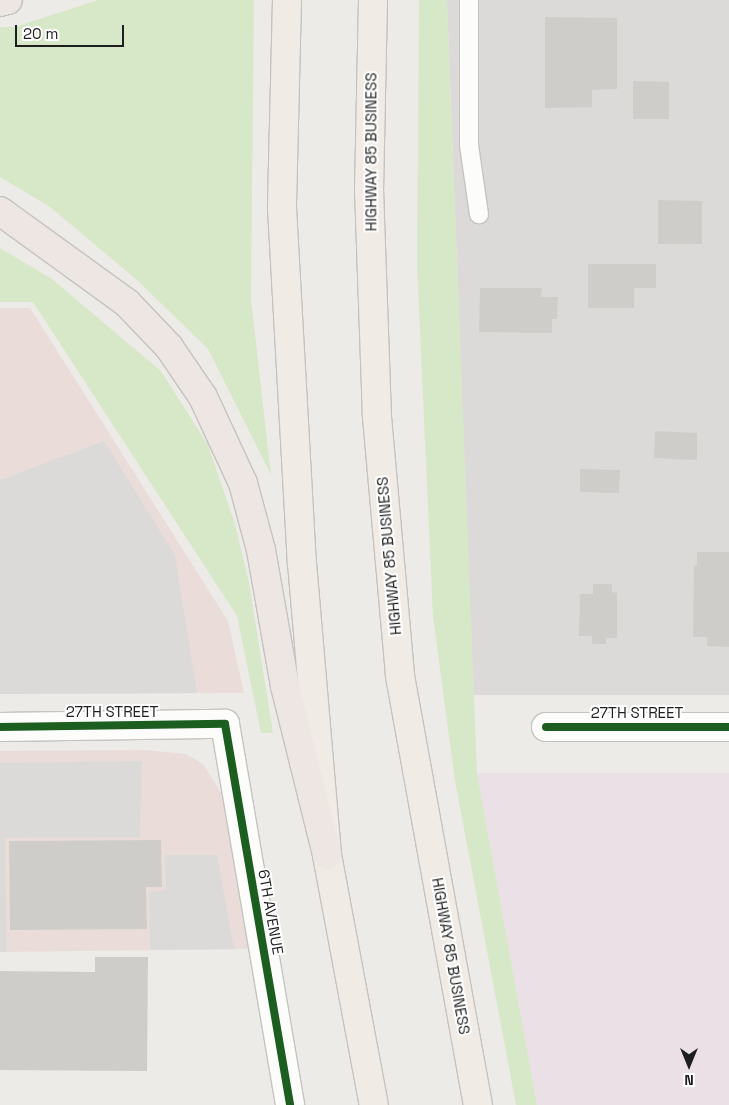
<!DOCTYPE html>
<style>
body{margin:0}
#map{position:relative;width:729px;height:1105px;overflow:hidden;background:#edebe7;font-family:"Space Grotesk",sans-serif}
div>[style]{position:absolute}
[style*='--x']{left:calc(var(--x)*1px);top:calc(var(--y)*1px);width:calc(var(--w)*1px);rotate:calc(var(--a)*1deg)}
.residential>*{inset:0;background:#dcdad8}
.commercial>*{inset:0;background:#eaddd9}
.industrial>*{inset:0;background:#eae0e5}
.religious>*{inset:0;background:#dbdad8}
.grass>*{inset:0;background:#d7e8c8}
.building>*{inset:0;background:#cfcdca}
.roads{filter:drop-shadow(1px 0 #c4c3c1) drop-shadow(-1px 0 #c4c3c1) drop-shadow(0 1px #c4c3c1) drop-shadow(0 -1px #c4c3c1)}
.service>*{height:18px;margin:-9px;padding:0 9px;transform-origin:9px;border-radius:9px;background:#fcfcfb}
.minor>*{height:28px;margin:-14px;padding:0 14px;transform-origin:14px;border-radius:14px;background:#fcfcfb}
.primary>*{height:28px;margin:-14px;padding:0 14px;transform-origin:14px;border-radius:14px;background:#f0ece5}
.trunk>*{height:28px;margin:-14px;padding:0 14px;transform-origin:14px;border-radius:14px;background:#ede6e2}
.cycleway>*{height:8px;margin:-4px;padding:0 4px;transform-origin:4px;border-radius:4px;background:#1b5e20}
span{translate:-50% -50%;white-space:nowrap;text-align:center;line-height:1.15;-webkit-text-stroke:4px #fff;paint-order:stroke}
.street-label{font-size:15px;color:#1e1e1e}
.north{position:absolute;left:664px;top:1040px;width:50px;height:50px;-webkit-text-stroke:4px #fff;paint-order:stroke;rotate:180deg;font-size:14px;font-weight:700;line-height:20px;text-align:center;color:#1e1e1e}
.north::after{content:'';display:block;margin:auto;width:18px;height:22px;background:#1e1e1e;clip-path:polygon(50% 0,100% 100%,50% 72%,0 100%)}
.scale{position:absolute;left:15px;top:25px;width:109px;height:22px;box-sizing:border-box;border:2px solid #1e1e1e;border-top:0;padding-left:6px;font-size:15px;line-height:18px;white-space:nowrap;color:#1e1e1e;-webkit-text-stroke:4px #fff;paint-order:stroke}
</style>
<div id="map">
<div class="residential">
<i style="clip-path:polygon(447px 0,729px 0,729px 695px,473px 695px)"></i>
</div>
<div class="commercial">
<i style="clip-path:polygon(0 308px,30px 308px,228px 621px,244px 693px,0 694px)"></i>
<i style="clip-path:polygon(146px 750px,186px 754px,203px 764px,222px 794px,251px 949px,0 952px,0 751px)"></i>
</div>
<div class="industrial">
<i style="clip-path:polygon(477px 773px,729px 773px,729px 1105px,537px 1105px)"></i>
</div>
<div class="religious">
<i style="clip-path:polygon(104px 441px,175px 555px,197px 693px,0 694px,0 480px)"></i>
<i style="clip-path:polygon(142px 761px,140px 837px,5px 838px,7px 952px,0 952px,0 763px)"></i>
<i style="clip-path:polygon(165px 855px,217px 855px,234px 949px,150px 950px,149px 892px,166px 890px)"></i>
</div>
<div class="grass">
<i style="clip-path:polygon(98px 0,254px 0,251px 299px,271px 475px,208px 349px,137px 280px,50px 207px,0 177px,0 27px,15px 27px)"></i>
<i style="clip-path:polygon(419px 0,447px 0,477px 773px,537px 1105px,516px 1105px,455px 781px,433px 617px,417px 266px)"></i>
<i style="clip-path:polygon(0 248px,52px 279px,161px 371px,208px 445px,235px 524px,249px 583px,273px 733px,261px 733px,237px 616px,33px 302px,0 302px)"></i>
</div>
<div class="building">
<i style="clip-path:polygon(545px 17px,617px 18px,617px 89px,592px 90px,592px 107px,545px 108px)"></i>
<i style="clip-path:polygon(633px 81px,669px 82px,669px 119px,633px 119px)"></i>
<i style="clip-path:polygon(658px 200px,702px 201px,702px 244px,658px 244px)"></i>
<i style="clip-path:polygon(588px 264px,656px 264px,656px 288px,634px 288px,634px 308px,588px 308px)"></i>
<i style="clip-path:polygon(480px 288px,542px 288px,541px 297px,558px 297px,557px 319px,552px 319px,552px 333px,479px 332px)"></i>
<i style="clip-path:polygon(655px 431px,697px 433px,697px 460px,654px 458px)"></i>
<i style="clip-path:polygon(580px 469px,620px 470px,619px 493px,580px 492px)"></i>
<i style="clip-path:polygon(697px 552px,729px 552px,729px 647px,707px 646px,707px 637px,693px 637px,694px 565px,697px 566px)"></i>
<i style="clip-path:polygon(593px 584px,612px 584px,612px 592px,617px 593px,617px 638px,606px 638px,606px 644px,592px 644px,592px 636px,579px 636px,580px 594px,593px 594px)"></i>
<i style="clip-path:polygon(161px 840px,162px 887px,146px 887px,147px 929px,10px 930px,9px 841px)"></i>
<i style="clip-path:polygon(95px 957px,148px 957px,147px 1071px,0 1070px,0 971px,95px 972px)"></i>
</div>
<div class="roads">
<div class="service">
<i style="--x:469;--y:0;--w:145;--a:90"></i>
<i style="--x:469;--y:145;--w:70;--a:81.8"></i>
</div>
<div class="minor">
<i style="--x:0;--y:727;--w:225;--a:-0.8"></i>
<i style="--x:225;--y:724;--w:387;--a:80.3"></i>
<i style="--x:546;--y:727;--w:183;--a:0"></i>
</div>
<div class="primary">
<i style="--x:287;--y:0;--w:208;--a:91.4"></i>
<i style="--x:282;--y:208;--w:356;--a:86.8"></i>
<i style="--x:302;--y:563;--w:293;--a:85.1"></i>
<i style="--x:327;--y:855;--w:254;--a:79.4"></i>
<i style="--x:373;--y:0;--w:189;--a:91.2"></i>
<i style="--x:369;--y:189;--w:228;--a:88"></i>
<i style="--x:377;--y:417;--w:260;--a:84.9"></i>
<i style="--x:400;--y:676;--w:436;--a:79.7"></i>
</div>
<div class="trunk">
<i style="--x:0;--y:2;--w:8;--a:-14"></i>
<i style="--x:0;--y:211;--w:157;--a:35.9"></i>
<i style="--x:127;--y:303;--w:61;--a:46.3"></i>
<i style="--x:169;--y:347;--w:60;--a:55.8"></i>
<i style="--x:203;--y:397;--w:95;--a:65.1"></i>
<i style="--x:243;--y:483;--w:69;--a:75"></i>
<i style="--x:261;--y:550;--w:138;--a:80"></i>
<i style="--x:285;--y:686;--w:174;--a:76"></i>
</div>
</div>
<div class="cycleway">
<i style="--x:0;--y:727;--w:225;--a:-0.8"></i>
<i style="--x:225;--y:724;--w:387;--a:80.3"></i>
<i style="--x:546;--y:727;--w:183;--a:0"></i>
</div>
<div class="street-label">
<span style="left:371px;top:152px;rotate:-90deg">HIGHWAY 85 BUSINESS</span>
<span style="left:389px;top:556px;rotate:-95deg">HIGHWAY 85 BUSINESS</span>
<span style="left:112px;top:712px">27TH STREET</span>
<span style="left:637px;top:713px">27TH STREET</span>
<span style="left:271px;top:912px;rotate:80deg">6TH AVENUE</span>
<span style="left:451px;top:956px;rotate:80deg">HIGHWAY 85 BUSINESS</span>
</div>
<div class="north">N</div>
<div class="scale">20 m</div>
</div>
